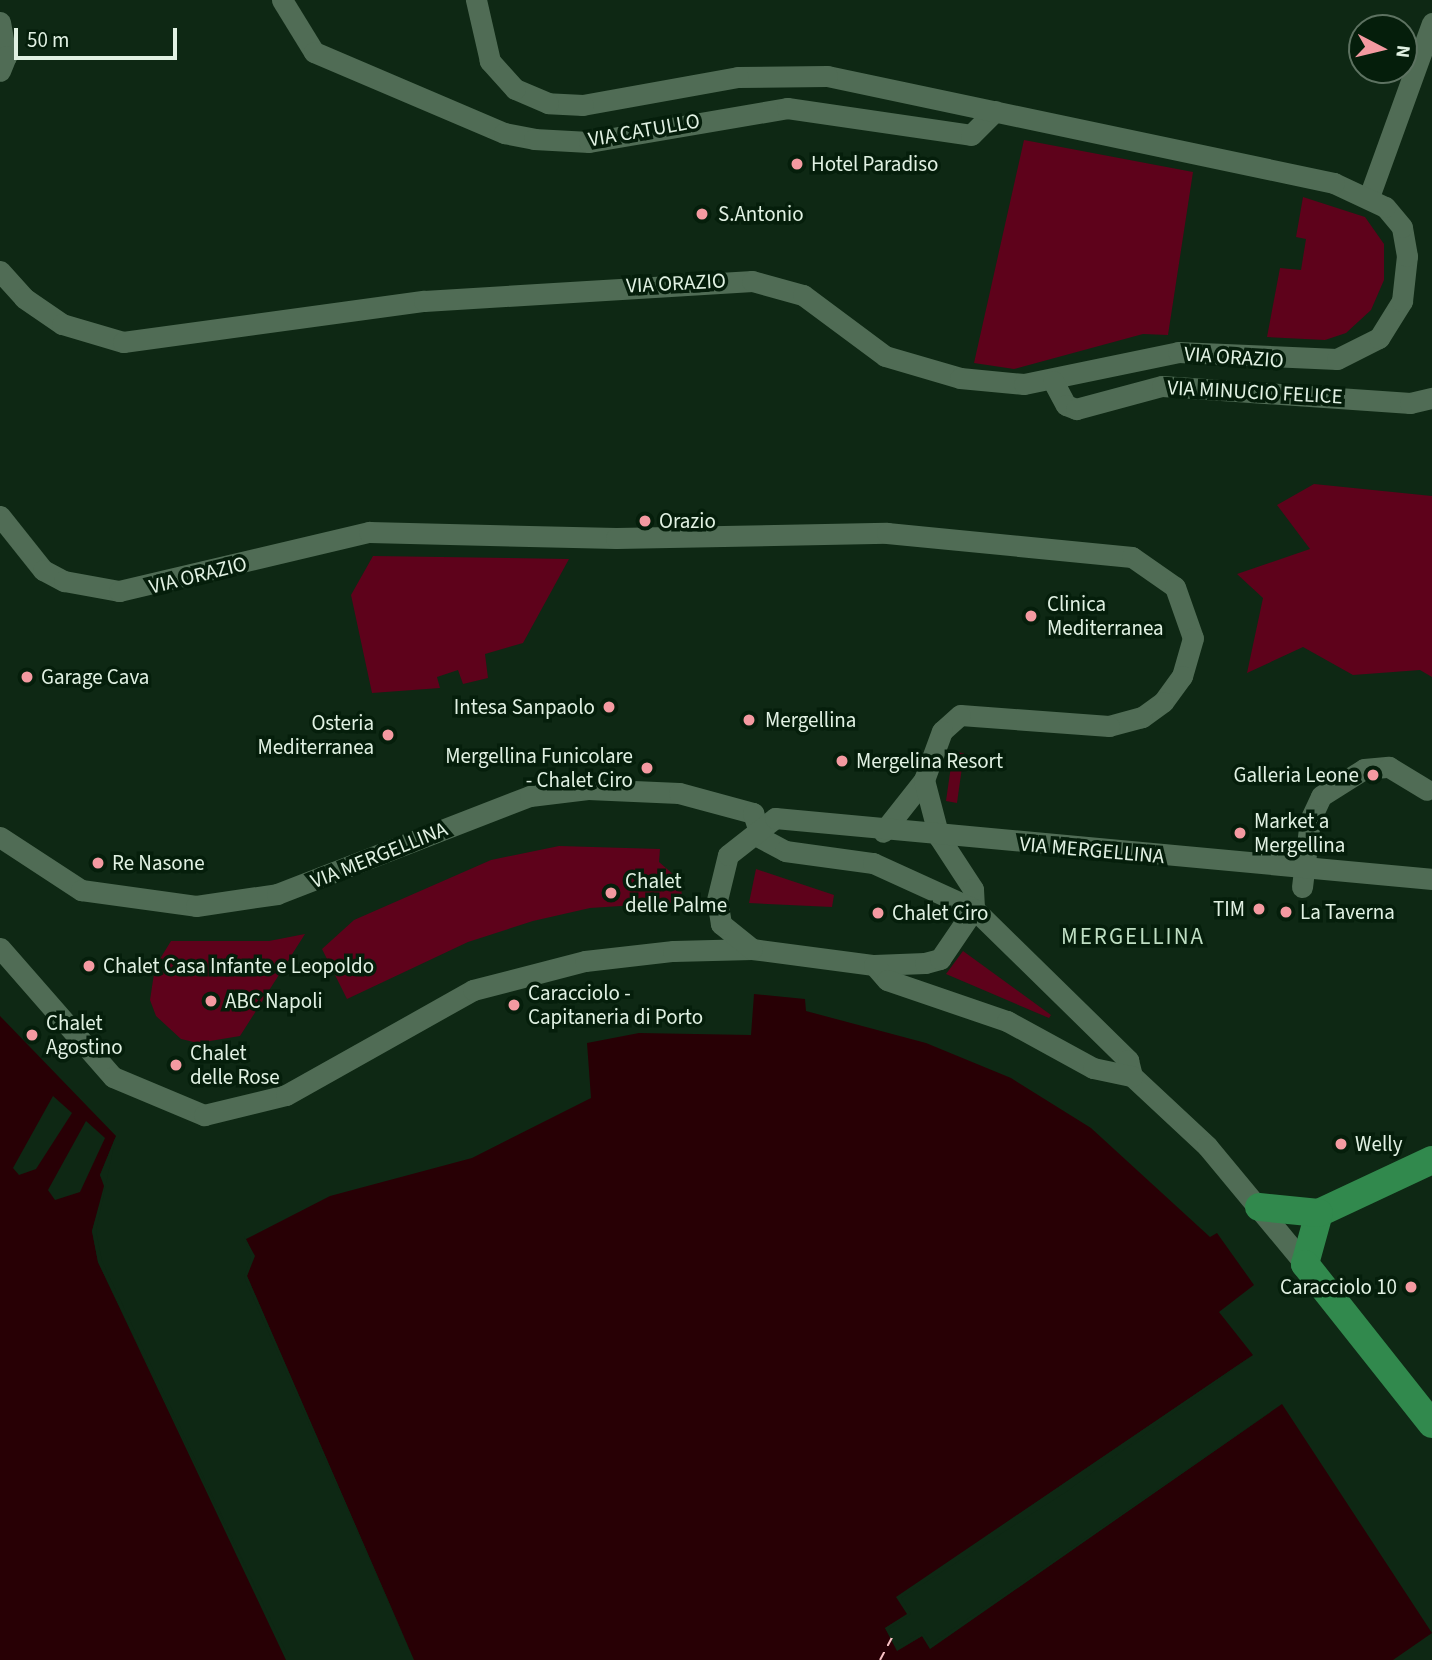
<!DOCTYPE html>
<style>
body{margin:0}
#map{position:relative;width:1432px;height:1660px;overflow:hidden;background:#0e2814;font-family:"Source Sans 3",sans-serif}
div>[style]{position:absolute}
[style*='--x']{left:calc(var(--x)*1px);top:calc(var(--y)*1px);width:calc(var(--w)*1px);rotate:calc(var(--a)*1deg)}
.green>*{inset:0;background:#5e021b}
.water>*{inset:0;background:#280005}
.pier>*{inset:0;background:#0e2814}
.ferry>*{height:2px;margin-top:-1px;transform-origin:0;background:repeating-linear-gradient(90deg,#f8c1c4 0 9px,transparent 0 16px)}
.minor>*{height:21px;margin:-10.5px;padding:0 10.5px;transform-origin:10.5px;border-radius:10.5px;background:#506c55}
.major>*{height:28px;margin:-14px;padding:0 14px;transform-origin:14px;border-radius:14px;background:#31894d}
.dots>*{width:19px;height:19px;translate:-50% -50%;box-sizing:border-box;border:4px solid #051e0b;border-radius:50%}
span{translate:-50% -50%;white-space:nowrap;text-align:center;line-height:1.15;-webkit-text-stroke:7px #051e0b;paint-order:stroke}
.street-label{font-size:21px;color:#e1f1e3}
.poi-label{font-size:21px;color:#e1f1e3}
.left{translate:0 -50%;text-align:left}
.right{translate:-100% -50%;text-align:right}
.neighbourhood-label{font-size:23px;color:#bfdec3;letter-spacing:2px}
.north{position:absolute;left:1348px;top:14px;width:70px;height:70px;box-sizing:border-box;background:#051e0b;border:2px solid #5d7261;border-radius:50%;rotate:97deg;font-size:19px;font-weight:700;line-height:28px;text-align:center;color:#e1f1e3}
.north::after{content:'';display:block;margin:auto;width:24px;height:32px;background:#f49aa1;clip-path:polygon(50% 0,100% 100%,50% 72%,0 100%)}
.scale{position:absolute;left:14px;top:28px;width:163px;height:32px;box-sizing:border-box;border:4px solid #e1f1e3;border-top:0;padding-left:9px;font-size:21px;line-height:24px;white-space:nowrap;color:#e1f1e3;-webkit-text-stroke:5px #051e0b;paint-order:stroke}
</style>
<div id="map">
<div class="green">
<i style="clip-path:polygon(1024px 140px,1193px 172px,1168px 335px,1143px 334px,1014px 369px,974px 363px)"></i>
<i style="clip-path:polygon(1303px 197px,1365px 217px,1384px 244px,1384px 280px,1371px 310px,1346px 333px,1325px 340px,1267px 337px,1280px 268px,1301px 270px,1306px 239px,1296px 237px)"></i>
<i style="clip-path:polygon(1314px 484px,1432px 496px,1432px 677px,1420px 670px,1353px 675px,1303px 647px,1247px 673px,1263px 598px,1237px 574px,1310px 549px,1277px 505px)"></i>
<i style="clip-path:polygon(373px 556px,569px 559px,523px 643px,485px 654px,488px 678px,463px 684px,458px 670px,437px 677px,440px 688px,372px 693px,351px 595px)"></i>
<i style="clip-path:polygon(953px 752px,964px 753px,957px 803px,946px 801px)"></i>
<i style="clip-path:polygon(559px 846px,660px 849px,659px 862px,681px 881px,682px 902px,590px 908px,533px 921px,468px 942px,347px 999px,322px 949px,354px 920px,491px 860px)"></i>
<i style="clip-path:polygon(756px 869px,834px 895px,832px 907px,749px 903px)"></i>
<i style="clip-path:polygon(305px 934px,240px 1036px,198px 1043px,181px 1039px,156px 1016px,150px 1000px,155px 967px,171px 941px,269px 941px)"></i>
<i style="clip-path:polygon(963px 951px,1051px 1015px,1049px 1018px,946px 974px)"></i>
</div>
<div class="water">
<i style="clip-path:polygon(754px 994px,805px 999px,806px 1011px,926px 1043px,1011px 1078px,1091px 1128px,1210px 1237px,1217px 1233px,1254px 1285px,1219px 1312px,1253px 1355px,897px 1597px,908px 1614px,885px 1628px,898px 1650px,922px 1636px,931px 1648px,1282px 1404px,1432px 1633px,1393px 1660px,414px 1660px,247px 1276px,254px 1256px,246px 1239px,330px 1196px,472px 1158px,591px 1098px,587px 1043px,639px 1033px,751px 1035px)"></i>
<i style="clip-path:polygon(0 1016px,116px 1136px,100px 1175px,105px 1186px,92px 1231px,98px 1262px,286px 1660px,0 1660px)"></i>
</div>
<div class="pier">
<i style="clip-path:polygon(53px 1096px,72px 1113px,36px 1169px,19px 1175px,13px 1168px)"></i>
<i style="clip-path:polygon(86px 1121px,105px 1138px,80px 1192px,55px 1200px,48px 1190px)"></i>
<i style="clip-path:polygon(116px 1136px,96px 1231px,102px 1261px,290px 1660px,98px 1262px,92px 1231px,104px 1186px,100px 1175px)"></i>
<i style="clip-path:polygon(244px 1236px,255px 1256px,247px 1276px,414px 1660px,244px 1277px,251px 1257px)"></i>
<i style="clip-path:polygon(1253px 1355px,1066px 1492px,901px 1598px,911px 1614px,889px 1629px,899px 1646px,922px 1632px,931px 1644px,1282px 1404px,930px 1649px,922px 1636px,897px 1651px,885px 1628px,907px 1614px,896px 1597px)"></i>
</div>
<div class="ferry">
<i style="--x:880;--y:1660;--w:27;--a:-62"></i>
</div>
<div class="minor">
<i style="--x:282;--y:0;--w:61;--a:58.4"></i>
<i style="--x:314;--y:52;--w:207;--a:23.1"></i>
<i style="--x:504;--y:133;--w:31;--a:11"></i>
<i style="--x:534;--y:139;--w:55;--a:3.1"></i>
<i style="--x:589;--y:142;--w:201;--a:-9.7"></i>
<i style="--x:787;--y:108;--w:186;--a:8.3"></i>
<i style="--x:971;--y:135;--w:34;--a:-45"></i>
<i style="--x:0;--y:22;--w:35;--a:80"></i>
<i style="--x:6;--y:56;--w:16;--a:112"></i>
<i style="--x:1369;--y:197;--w:185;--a:-70.1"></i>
<i style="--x:0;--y:271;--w:36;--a:48"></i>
<i style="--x:24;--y:298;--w:46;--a:34.4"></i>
<i style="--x:62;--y:324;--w:64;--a:16.4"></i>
<i style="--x:123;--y:342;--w:304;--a:-7.8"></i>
<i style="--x:424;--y:301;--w:329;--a:-3.5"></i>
<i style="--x:752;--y:281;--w:53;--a:15.4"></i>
<i style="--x:803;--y:295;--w:102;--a:36.6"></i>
<i style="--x:885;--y:356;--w:78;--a:16.3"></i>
<i style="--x:960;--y:378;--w:64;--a:5.4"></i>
<i style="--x:1024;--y:384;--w:157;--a:-11.7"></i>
<i style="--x:1178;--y:352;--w:159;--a:2.5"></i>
<i style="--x:1337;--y:359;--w:47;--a:-26.6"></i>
<i style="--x:1379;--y:338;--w:44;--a:-58.1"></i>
<i style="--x:1402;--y:301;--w:45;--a:-83.7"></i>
<i style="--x:1407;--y:256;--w:29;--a:-100"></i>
<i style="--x:1402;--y:227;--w:26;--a:-130"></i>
<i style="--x:1385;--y:207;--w:56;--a:-154.8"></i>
<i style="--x:1334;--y:183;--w:518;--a:-168.08"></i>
<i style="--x:827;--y:76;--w:89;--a:179.4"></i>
<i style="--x:738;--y:77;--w:158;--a:169.8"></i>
<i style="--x:583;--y:105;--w:35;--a:-177"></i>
<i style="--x:548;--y:103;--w:36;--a:-157"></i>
<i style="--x:515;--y:89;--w:38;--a:-132"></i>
<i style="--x:490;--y:61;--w:63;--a:-102.9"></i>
<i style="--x:1053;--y:381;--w:27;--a:62"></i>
<i style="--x:1066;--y:405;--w:11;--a:22"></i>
<i style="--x:1076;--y:409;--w:89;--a:-15"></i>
<i style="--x:1162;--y:386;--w:249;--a:3.9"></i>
<i style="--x:1410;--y:403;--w:23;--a:-13"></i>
<i style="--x:0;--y:516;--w:69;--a:51.5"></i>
<i style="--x:43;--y:570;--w:24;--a:28"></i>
<i style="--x:64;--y:581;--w:56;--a:10.3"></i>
<i style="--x:119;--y:591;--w:257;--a:-13.3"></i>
<i style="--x:369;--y:532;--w:247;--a:1.4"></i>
<i style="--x:616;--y:538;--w:271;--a:-1.1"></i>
<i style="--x:887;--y:533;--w:246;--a:5.6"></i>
<i style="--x:1132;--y:557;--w:52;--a:34.9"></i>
<i style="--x:1175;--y:587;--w:54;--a:70.6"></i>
<i style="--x:1193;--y:638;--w:40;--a:106"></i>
<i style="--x:1182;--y:676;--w:32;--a:126"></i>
<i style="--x:1163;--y:702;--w:26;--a:144"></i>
<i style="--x:1142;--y:717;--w:34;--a:165"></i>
<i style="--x:1109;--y:726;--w:149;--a:-175.8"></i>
<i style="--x:960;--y:715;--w:24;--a:138"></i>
<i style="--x:942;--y:731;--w:52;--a:110.2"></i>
<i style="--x:924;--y:780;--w:66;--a:128.3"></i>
<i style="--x:924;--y:780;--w:59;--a:75.3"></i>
<i style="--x:939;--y:837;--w:62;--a:56.8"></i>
<i style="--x:973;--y:889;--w:20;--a:87"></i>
<i style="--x:974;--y:909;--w:216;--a:44.4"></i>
<i style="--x:1128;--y:1060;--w:16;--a:76"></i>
<i style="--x:1132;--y:1076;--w:103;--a:43"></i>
<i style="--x:1207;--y:1146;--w:153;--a:50.3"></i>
<i style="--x:0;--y:837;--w:97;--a:33.2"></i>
<i style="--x:81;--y:890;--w:116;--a:7.9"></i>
<i style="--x:196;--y:906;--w:82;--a:-8.4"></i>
<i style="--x:277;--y:894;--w:271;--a:-21.2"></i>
<i style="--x:530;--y:796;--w:58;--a:-6.9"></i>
<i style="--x:588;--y:789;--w:91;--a:2.5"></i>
<i style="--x:679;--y:793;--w:77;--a:15.1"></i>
<i style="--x:753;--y:813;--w:26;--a:72"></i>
<i style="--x:761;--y:838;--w:27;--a:28"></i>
<i style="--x:785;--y:851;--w:89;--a:7.8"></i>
<i style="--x:873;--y:863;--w:111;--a:24.5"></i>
<i style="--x:1302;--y:887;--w:67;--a:-83.2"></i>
<i style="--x:1310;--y:820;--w:26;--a:-65"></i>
<i style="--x:1321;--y:796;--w:51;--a:-32.1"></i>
<i style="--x:1364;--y:769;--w:25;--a:-5"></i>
<i style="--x:1389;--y:767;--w:44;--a:31.2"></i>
<i style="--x:0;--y:948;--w:171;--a:48.8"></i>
<i style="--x:113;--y:1077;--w:99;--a:22.7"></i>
<i style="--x:204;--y:1115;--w:84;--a:-13.7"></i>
<i style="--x:286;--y:1095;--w:214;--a:-29.3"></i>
<i style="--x:473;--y:990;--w:116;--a:-14.5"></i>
<i style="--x:585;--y:961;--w:89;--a:-6.5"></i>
<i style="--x:673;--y:951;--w:79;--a:-1.5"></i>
<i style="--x:752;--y:949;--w:123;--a:7.5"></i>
<i style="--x:874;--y:965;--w:51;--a:-2.2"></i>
<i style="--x:925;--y:963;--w:16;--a:-15"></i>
<i style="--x:940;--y:959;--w:60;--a:-55.8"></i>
<i style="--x:752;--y:949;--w:40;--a:-141"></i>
<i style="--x:721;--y:924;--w:24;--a:-99"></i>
<i style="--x:717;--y:900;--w:46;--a:-76.3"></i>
<i style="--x:728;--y:855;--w:60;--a:-38.2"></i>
<i style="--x:775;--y:818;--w:660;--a:5.3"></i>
<i style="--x:874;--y:965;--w:20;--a:49"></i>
<i style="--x:887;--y:980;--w:127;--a:18.9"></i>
<i style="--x:1007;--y:1021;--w:98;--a:28.7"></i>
<i style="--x:1093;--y:1068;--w:40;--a:12"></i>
</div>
<div class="major">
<i style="--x:1432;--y:1160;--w:125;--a:154.9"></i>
<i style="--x:1319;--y:1213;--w:53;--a:105.4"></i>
<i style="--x:1305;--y:1264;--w:204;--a:51.6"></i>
<i style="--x:1259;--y:1207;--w:60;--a:5.7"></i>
</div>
<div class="dots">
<i style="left:797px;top:164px;background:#f49aa1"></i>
<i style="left:702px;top:214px;background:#f49aa1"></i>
<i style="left:645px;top:521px;background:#f49aa1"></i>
<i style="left:1031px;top:616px;background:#f49aa1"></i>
<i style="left:27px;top:677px;background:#f49aa1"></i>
<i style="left:609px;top:707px;background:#f49aa1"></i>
<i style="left:749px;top:720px;background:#f49aa1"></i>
<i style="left:388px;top:735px;background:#f49aa1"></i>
<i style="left:842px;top:761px;background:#f49aa1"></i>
<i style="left:647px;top:768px;background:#f49aa1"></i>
<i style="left:1373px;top:775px;background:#f49aa1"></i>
<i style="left:1240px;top:833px;background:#f49aa1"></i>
<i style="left:98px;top:863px;background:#f49aa1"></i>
<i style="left:611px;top:893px;background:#f49aa1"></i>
<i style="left:1259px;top:909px;background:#f49aa1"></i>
<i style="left:1286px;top:912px;background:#f49aa1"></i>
<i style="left:878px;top:913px;background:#f49aa1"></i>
<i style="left:89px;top:966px;background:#f49aa1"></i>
<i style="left:211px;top:1001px;background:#f49aa1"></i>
<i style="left:514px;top:1005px;background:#f49aa1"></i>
<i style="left:32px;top:1035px;background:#f49aa1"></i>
<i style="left:176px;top:1065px;background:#f49aa1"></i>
<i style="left:1341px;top:1144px;background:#f49aa1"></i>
<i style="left:1411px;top:1287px;background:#f49aa1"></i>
</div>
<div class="street-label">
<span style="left:644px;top:130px;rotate:-10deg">VIA CATULLO</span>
<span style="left:676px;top:283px;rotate:-3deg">VIA ORAZIO</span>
<span style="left:1234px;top:357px;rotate:4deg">VIA ORAZIO</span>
<span style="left:1255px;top:392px;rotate:3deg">VIA MINUCIO FELICE</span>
<span style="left:198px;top:575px;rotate:-14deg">VIA ORAZIO</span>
<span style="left:1092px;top:850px;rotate:5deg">VIA MERGELLINA</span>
<span style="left:379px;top:855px;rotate:-22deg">VIA MERGELLINA</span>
</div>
<div class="poi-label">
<span class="left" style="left:811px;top:164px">Hotel Paradiso</span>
<span class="left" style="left:718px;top:214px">S.Antonio</span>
<span class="left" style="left:659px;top:521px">Orazio</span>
<span class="left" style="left:1047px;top:616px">Clinica<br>Mediterranea</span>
<span class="left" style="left:41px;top:677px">Garage Cava</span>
<span class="right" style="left:595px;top:707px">Intesa Sanpaolo</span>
<span class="left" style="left:765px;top:720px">Mergellina</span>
<span class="right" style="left:374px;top:735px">Osteria<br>Mediterranea</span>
<span class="right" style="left:633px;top:768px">Mergellina Funicolare<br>- Chalet Ciro</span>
<span class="left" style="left:856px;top:761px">Mergelina Resort</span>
<span class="right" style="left:1359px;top:775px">Galleria Leone</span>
<span class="left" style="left:1254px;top:833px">Market a<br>Mergellina</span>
<span class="left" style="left:112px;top:863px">Re Nasone</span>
<span class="left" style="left:625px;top:893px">Chalet<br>delle Palme</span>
<span class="right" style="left:1245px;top:909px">TIM</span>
<span class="left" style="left:1300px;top:912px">La Taverna</span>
<span class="left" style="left:892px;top:913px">Chalet Ciro</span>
<span class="left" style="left:103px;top:966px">Chalet Casa Infante e Leopoldo</span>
<span class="left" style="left:528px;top:1005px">Caracciolo -<br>Capitaneria di Porto</span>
<span class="left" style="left:225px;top:1001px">ABC Napoli</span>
<span class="left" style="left:46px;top:1035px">Chalet<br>Agostino</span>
<span class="left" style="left:190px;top:1065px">Chalet<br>delle Rose</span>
<span class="left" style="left:1355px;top:1144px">Welly</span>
<span class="right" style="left:1397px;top:1287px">Caracciolo 10</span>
</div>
<div class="neighbourhood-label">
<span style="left:1133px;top:937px">MERGELLINA</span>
</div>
<div class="north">N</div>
<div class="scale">50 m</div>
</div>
